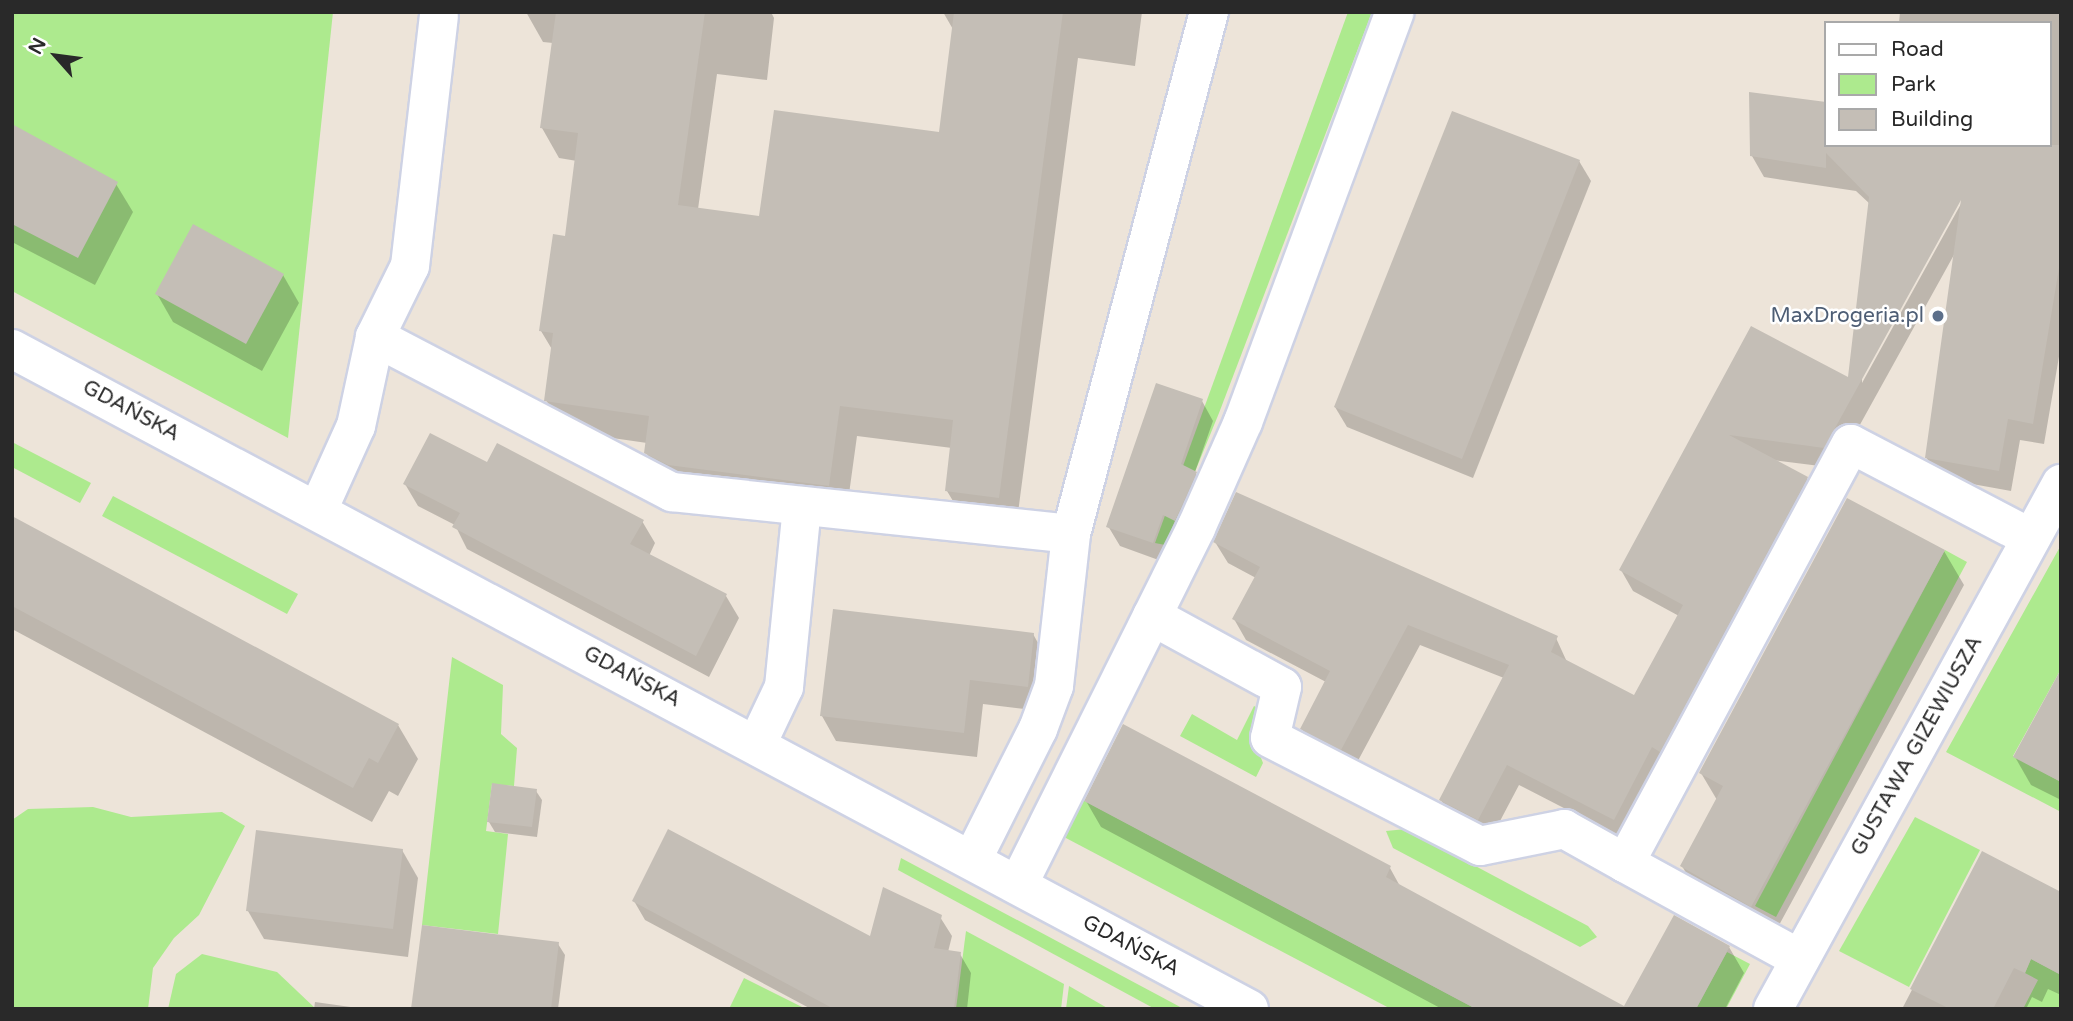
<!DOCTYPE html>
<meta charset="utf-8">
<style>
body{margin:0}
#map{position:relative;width:2073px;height:1021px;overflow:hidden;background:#ede4d9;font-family:"Varela Round",sans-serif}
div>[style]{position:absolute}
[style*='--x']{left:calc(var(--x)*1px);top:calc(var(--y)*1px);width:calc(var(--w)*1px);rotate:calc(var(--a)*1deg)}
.green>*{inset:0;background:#adea8e}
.shadow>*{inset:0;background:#0003}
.building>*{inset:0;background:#c4beb6}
.roads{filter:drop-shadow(2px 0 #ced2e4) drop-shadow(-2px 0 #ced2e4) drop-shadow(0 2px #ced2e4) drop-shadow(0 -2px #ced2e4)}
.minor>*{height:38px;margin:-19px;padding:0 19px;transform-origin:19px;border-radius:19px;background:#fff}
.dots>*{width:19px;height:19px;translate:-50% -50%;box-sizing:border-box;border:4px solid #fff;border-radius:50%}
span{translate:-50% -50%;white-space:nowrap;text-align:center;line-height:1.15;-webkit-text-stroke:5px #fff;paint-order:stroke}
.service-label{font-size:21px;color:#4e5e75}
.right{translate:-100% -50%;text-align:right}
.street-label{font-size:21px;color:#292929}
.frame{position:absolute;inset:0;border:14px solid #292929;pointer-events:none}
.legend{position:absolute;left:1824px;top:21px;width:228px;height:126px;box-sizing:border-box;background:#fff;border:2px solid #a9a9a9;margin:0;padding:9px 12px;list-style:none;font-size:21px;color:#292929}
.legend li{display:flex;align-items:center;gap:14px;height:35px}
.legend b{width:35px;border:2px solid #a9a9a9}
.north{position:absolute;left:21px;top:21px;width:70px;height:70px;-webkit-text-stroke:5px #fff;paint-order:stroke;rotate:298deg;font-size:19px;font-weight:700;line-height:28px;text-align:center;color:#292929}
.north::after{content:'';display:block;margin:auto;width:24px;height:32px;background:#292929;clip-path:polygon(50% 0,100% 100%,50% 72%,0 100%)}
</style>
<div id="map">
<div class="green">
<i style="clip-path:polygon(12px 12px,333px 12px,288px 438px,12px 291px)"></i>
<i style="clip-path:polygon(1348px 12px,1372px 12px,1219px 413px,1165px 545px,1155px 543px)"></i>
<i style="clip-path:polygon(12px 442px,91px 483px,80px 503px,12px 467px)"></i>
<i style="clip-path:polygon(113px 496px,298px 594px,287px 614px,102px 516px)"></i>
<i style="clip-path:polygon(2061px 545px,2061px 669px,2013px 756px,2061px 782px,2061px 812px,1946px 752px)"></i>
<i style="clip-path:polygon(1945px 550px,1967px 562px,1776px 917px,1755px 906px)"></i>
<i style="clip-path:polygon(452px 657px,503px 685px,501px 734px,517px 748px,514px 786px,492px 784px,486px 831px,508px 834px,498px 934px,422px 925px)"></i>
<i style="clip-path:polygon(1254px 706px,1262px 710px,1254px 740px,1263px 763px,1256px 777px,1180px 736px,1192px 714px,1237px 740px)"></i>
<i style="clip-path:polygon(1083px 800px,1275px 902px,1476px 1009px,1391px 1009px,1064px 837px)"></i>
<i style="clip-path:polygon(93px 807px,131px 817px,222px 812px,245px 826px,199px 915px,174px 938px,153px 968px,148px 1009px,12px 1009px,12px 820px,28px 809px)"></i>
<i style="clip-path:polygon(1915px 817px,1980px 850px,1909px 987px,1839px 951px)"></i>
<i style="clip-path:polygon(1406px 829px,1588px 926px,1597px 937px,1580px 947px,1393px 848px,1386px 831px)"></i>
<i style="clip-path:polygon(901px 858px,1184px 1009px,1155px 1009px,898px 870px)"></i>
<i style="clip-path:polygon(966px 931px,1064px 984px,1061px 1009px,956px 1009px)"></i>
<i style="clip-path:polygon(1727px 952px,1750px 964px,1726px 1009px,1696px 1009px)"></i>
<i style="clip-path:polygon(202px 954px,277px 972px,316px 1009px,168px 1009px,176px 974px)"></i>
<i style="clip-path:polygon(2031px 959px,2061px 975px,2061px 1009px,2023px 1009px,2038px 980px,2025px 973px)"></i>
<i style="clip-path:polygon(744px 978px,806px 1009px,729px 1009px)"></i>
<i style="clip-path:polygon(1069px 986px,1109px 1009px,1066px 1009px)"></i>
</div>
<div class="shadow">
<i style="clip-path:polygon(526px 12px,771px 12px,774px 18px,767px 80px,717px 74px,698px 209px,761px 218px,941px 134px,954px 31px,943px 12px,1142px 12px,1135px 66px,1078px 58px,1016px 528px,965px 521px,947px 491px,952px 448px,857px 436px,846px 516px,664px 483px,646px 452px,647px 443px,564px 431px,546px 400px,553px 351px,541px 331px,566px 238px,577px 161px,559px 158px,542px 128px,553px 43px,543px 42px)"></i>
<i style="clip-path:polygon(evenodd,1900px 12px,2061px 12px,2061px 345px,2044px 444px,2020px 440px,2011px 491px,1939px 478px,1926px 457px,1955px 253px,1836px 468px,1772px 460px,1807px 478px,1819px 499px,1626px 840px,1519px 785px,1490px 840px,1453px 821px,1441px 800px,1504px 678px,1420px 645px,1353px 770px,1314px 750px,1302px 729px,1326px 682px,1246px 640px,1234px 619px,1256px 578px,1228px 563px,1215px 542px,1556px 638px,1567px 662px,1635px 697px,1679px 616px,1633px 591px,1621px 570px,1752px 329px,1850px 380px,1870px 204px,1856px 191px,1764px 177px,1752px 156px,1750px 94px,1826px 103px,1826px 145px,2050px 145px,2050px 23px,1899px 23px,1900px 12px,1964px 191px,1967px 193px,1862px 383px,1862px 375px,1964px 191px)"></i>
<i style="clip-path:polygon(12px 134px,116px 184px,133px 212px,95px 285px,12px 242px)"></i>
<i style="clip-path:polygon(1579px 161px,1591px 181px,1473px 478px,1347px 427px,1335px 407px)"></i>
<i style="clip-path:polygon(283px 275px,299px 303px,262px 371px,173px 322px,157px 294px)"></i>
<i style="clip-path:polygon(1202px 401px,1213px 421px,1195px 472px,1207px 493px,1164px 562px,1120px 546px,1108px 526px)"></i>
<i style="clip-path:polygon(488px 464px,642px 521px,655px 543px,649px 556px,726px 596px,739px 618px,709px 677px,467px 549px,455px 525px,418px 506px,405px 484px)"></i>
<i style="clip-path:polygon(12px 518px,398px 725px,418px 759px,398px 796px,389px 791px,372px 822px,12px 629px)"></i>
<i style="clip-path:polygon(1944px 551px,1964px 585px,1771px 940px,1702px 900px,1682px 866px,1717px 800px,1701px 773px)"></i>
<i style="clip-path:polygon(1033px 634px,1047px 659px,1041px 711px,983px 704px,977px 757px,836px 741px,822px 716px)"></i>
<i style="clip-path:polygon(2061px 673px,2061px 800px,2031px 785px,2015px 757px)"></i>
<i style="clip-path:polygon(536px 791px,542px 800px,537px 837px,495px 832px,489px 822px)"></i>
<i style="clip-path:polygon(1086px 801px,1390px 868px,1401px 888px,1625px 1009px,1729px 947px,1744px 973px,1725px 1009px,1442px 1009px,1101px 827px)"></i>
<i style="clip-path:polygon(402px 850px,418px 878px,408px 957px,264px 939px,248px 911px)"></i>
<i style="clip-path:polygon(1983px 853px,2061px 894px,2061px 995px,2048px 989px,2042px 1002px,2032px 997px,2026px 1009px,1902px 1009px)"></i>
<i style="clip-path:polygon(634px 901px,871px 939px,940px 917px,952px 936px,948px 952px,960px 954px,971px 973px,967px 1009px,811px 1009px,645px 920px)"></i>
<i style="clip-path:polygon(558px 944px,565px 955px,558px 1009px,413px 1009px)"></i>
<i style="clip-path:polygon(315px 1002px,365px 1009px,314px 1009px)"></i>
</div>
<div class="building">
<i style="clip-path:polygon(556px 12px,705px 12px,678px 205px,759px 216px,774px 110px,939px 132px,954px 12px,1063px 12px,999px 498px,945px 491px,953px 420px,840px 406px,829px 486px,668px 465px,644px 453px,649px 416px,544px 401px,553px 333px,539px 331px,553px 234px,565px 236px,578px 133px,540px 128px)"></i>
<i style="clip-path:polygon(1749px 92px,1826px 102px,1826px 145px,2061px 145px,2061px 256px,2033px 424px,2008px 419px,1999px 471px,1925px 458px,1961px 200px,1824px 448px,1729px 435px,1808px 477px,1660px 752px,1652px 747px,1614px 820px,1507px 765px,1478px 820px,1439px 800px,1509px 665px,1408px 625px,1341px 750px,1300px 729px,1330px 671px,1232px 619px,1260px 567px,1213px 542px,1236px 492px,1558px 636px,1551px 652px,1634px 695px,1683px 605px,1619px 570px,1751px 326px,1848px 377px,1869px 197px,1826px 153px,1826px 168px,1750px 156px)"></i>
<i style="clip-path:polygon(1452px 111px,1580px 160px,1462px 459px,1334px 407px)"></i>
<i style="clip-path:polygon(12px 124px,118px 182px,78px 258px,12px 224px)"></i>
<i style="clip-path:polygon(193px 224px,284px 274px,246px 344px,155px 294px)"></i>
<i style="clip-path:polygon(1156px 383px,1203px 399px,1181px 464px,1197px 472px,1175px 521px,1163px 515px,1153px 543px,1106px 527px)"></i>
<i style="clip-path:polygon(430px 433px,487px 462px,497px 443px,644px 520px,630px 544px,727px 594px,696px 656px,452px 527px,460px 513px,403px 484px)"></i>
<i style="clip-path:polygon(1847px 498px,1945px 550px,1751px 907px,1680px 866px,1723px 786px,1699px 773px)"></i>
<i style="clip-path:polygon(12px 516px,399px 724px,378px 763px,369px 758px,353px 788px,12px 606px)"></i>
<i style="clip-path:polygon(833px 609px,1034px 633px,1028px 687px,970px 680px,964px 733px,820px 716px)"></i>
<i style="clip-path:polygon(2061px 669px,2061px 782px,2013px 757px)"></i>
<i style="clip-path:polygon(1123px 724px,1391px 866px,1386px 877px,1624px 1006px,1674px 915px,1730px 946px,1696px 1009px,1476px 1009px,1084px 801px)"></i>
<i style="clip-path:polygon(492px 783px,537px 789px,532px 827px,487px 822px)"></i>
<i style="clip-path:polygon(668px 829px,870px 936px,883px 887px,942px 915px,934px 948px,961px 952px,954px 1009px,834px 1009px,632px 901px)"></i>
<i style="clip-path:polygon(256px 830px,403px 849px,393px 929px,246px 911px)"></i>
<i style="clip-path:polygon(1982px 851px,2061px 892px,2061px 975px,2031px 959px,2025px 973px,2014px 968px,1993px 1009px,1950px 1009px,1910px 989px)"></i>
<i style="clip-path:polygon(422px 925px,559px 942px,551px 1009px,411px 1009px)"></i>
</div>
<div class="roads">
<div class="minor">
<i style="--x:375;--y:337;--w:335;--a:27.6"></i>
<i style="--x:672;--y:492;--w:401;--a:6"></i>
<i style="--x:12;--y:349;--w:1402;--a:28.08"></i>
<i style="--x:318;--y:510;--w:92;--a:-65.7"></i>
<i style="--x:356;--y:426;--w:91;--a:-77.9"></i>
<i style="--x:375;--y:337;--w:79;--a:-63.8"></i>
<i style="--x:410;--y:266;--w:251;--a:-83.4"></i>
<i style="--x:1152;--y:616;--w:148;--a:28.6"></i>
<i style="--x:1282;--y:687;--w:52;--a:103.2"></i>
<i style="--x:1270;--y:738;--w:236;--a:27.2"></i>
<i style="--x:1480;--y:846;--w:86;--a:-11.4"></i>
<i style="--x:1564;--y:829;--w:70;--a:29.1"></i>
<i style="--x:757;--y:744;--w:63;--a:-64.7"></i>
<i style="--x:784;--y:687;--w:182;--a:-84.3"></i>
<i style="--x:972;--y:860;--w:147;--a:-63.3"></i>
<i style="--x:1038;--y:729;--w:46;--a:-69.6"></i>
<i style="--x:1054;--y:686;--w:153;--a:-83.6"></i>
<i style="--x:1071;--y:534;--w:540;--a:-75.19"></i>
<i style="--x:1018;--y:885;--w:399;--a:-63.5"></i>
<i style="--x:1196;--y:528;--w:116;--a:-66.1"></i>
<i style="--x:1243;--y:422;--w:437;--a:-69.7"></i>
<i style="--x:1800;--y:959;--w:200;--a:-151.3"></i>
<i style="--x:1625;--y:863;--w:476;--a:-61.7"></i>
<i style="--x:1851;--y:444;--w:203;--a:27.6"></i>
<i style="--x:1773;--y:1009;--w:599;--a:-61.25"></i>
</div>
</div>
<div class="dots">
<i style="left:1938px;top:316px;background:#5c6f8a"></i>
</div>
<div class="service-label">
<span class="right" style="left:1924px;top:316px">MaxDrogeria.pl</span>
</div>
<div class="street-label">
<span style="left:131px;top:411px;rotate:28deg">GDAŃSKA</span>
<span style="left:632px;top:677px;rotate:28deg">GDAŃSKA</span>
<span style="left:1917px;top:746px;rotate:-61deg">GUSTAWA GIZEWIUSZA</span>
<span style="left:1131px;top:946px;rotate:28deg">GDAŃSKA</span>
</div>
<div class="frame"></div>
<ul class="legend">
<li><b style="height:9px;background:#fff"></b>Road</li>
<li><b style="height:19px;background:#adea8e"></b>Park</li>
<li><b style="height:19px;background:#c4beb6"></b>Building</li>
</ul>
<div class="north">N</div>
</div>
